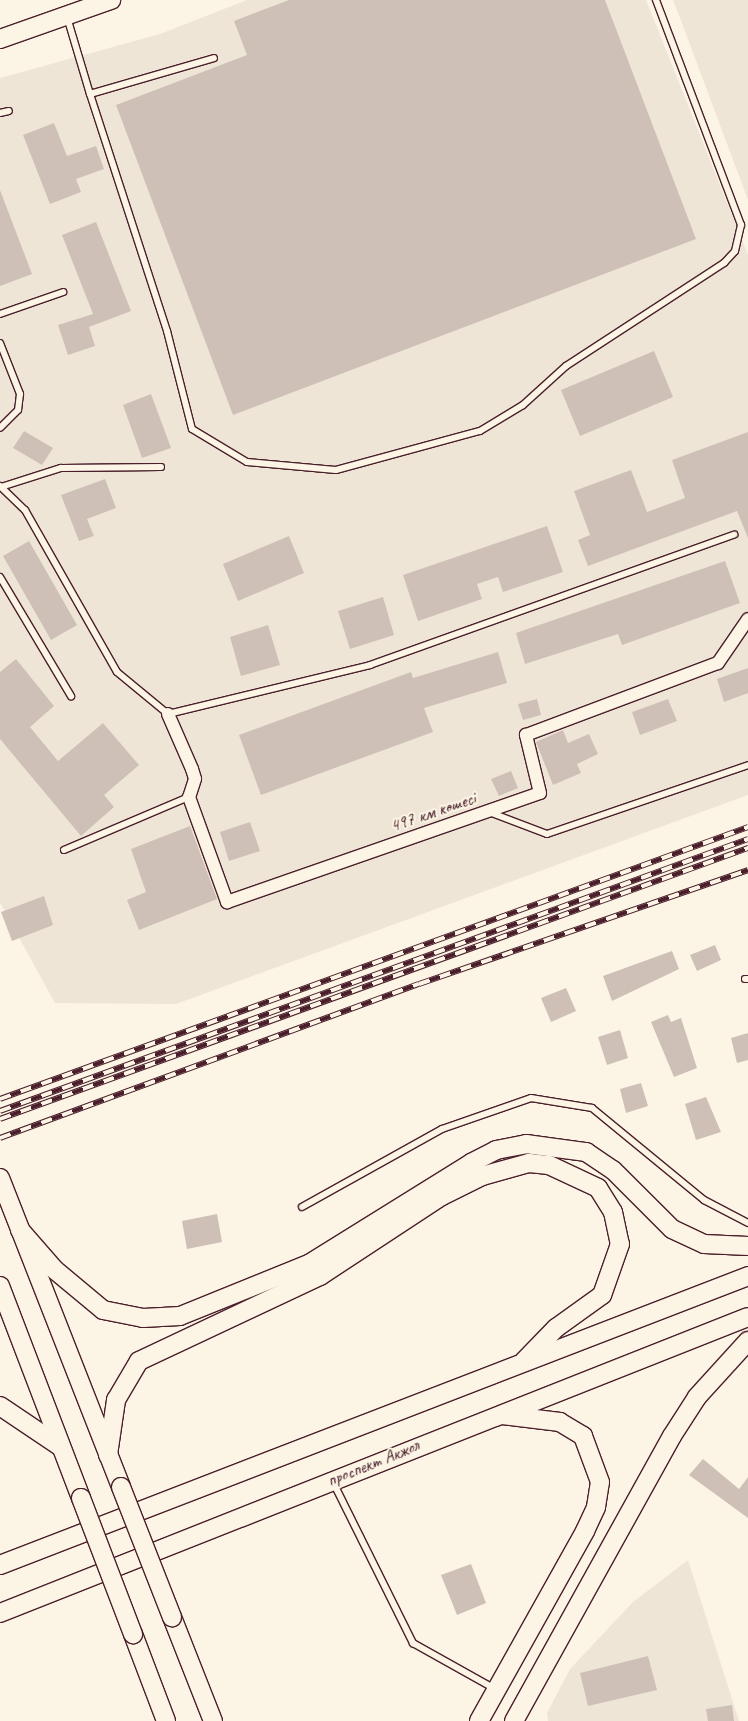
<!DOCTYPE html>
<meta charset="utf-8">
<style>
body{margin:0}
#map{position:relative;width:748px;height:1721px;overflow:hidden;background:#fcf5e5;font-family:Caveat,sans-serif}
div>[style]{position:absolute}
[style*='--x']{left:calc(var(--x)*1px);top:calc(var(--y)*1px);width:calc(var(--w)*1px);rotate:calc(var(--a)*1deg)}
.built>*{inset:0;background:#eee5d7}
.building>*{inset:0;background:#cfc0b7}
.roads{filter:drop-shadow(1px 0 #4a1f2b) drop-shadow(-1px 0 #4a1f2b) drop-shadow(0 1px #4a1f2b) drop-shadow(0 -1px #4a1f2b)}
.lane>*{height:6px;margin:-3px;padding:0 3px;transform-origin:3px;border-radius:3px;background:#fcf5e5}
.street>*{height:12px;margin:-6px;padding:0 6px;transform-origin:6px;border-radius:6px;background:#fcf5e5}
.secondary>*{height:18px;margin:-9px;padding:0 9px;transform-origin:9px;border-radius:9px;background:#fcf5e5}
.rail>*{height:5.5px;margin-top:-2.75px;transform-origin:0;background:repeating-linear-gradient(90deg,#fcf5e5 0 11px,#4a1f2b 0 22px);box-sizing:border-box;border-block:1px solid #4a1f2b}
.bridges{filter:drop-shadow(1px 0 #4a1f2b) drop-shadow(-1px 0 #4a1f2b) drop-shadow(0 1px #4a1f2b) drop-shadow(0 -1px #4a1f2b)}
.secondary-bridge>*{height:18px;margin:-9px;padding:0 9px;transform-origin:9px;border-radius:9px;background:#fcf5e5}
span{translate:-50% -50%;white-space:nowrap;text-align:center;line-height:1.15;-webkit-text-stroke:4px #fcf5e5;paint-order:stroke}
.street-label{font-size:18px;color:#4a1f2b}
</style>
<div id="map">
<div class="built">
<i style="clip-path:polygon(247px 0,646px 0,748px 255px,748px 795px,176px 1004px,55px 1003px,0 903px,0 78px,160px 34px)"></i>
<i style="clip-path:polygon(673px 0,748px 0,748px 200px,680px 18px)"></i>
<i style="clip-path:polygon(688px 1560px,739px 1721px,548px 1721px,547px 1713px,570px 1669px,633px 1602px)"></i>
</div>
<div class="building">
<i style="clip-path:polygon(289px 0,605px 0,696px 239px,233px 415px,116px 105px,247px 55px,234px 21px)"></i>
<i style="clip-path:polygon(54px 123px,67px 156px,96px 146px,104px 169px,76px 179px,81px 192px,50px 204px,23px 135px)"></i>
<i style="clip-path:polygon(0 190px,32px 274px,0 286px)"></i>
<i style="clip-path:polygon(96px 222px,131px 311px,89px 327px,95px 346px,68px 355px,58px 325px,93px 314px,62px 235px)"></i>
<i style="clip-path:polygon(654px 351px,673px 397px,580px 436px,561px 390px)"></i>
<i style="clip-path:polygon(151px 394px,171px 448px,142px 458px,123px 405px)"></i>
<i style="clip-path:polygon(24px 431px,53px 448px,42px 465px,13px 448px)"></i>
<i style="clip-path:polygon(748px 432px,748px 538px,737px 511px,588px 566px,578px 540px,590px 535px,574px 491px,631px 470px,647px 512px,685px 498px,672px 460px)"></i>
<i style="clip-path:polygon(105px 479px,116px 508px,87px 519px,94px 536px,79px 541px,61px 495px)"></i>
<i style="clip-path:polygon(547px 526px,563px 572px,503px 592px,498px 577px,477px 584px,482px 599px,418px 621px,403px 575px)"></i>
<i style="clip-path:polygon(289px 536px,304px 573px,238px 601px,223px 564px)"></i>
<i style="clip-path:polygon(29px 541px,77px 625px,51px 640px,3px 556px)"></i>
<i style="clip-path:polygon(725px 561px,740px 603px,622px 645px,618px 634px,525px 664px,516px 633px)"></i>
<i style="clip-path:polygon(383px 597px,394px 635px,350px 649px,338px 611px)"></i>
<i style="clip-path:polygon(268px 625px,280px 665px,241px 676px,230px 637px)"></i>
<i style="clip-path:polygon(498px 652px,507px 683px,424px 708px,433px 732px,261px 795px,239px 735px,411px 672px,413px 678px)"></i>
<i style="clip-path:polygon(16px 659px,54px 706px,30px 727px,58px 761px,103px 723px,139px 765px,104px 795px,114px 807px,81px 836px,0 739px,0 672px)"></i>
<i style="clip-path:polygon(748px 668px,748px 693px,724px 702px,717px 679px)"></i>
<i style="clip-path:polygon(537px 699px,541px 715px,523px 720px,518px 704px)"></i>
<i style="clip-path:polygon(668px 699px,677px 721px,640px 735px,632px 712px)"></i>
<i style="clip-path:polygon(563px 730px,568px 743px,589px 734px,598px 754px,577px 764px,581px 773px,553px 785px,536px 742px)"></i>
<i style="clip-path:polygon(511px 771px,518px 788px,499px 796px,491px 779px)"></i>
<i style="clip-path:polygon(250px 822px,260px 851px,229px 861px,220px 832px)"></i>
<i style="clip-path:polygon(190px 826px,217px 899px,139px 930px,127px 900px,146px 892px,131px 849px)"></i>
<i style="clip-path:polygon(44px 896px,53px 925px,12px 941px,1px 912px)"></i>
<i style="clip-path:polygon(715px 945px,721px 960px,697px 971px,690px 955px)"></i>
<i style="clip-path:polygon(672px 951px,679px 969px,612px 1001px,603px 976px)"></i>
<i style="clip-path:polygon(566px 988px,576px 1011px,551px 1022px,541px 998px)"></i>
<i style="clip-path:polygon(668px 1015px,671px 1022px,681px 1018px,697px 1068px,674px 1077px,651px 1022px)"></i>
<i style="clip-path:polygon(620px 1030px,628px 1058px,607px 1065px,598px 1037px)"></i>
<i style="clip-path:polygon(748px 1033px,748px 1060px,737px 1063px,731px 1038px)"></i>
<i style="clip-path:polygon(641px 1083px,648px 1106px,626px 1113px,620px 1089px)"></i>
<i style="clip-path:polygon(706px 1097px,721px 1132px,696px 1140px,685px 1104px)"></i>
<i style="clip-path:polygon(217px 1214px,222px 1242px,187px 1249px,182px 1221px)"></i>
<i style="clip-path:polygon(703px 1459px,739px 1489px,748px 1477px,748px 1518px,689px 1475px)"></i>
<i style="clip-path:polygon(471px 1564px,486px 1603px,457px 1615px,441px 1575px)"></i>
<i style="clip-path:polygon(648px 1656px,657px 1690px,588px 1706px,580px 1673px)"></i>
<i style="clip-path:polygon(732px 1705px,734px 1721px,708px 1721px,706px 1709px)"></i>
</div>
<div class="roads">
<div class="lane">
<i style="--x:67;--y:17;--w:80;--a:73.4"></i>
<i style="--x:90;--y:94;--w:129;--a:-16.2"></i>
<i style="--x:90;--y:94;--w:249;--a:72"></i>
<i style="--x:167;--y:331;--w:101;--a:75.7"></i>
<i style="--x:192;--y:429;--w:64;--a:31"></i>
<i style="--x:247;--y:462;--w:89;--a:5.1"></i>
<i style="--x:336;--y:470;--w:149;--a:-15.2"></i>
<i style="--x:480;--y:431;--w:50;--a:-31.2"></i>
<i style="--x:523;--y:405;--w:58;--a:-42.2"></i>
<i style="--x:566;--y:366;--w:189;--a:-33.1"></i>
<i style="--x:724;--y:263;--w:16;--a:-47"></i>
<i style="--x:735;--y:251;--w:27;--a:-77"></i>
<i style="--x:741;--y:225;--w:241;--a:-110.7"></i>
<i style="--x:0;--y:113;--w:9;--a:-13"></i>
<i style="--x:0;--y:314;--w:67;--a:-19.2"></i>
<i style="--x:0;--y:343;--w:55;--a:68.6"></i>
<i style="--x:20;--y:394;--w:16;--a:97"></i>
<i style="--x:18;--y:410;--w:25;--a:135"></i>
<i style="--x:0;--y:486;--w:35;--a:44"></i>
<i style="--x:25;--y:510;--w:186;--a:60.4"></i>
<i style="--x:117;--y:672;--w:66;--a:39.5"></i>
<i style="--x:168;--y:714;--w:208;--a:-13.6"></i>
<i style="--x:370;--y:665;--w:387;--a:-19.7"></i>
<i style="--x:1;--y:487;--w:63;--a:-17.6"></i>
<i style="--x:61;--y:468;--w:100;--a:-0.6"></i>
<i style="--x:0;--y:577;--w:139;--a:59.2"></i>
<i style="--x:489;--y:812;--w:62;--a:20.8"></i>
<i style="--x:547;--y:834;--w:213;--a:-18.9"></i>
<i style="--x:64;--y:850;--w:136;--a:-23"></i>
<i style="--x:745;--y:979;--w:3;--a:0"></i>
<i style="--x:302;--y:1207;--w:160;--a:-29.1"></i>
<i style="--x:442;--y:1129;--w:94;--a:-19.2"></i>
<i style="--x:531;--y:1098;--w:62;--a:9.3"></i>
<i style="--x:592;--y:1108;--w:145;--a:39.4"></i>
<i style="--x:704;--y:1200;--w:50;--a:27.6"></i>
<i style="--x:334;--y:1484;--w:178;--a:63.6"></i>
<i style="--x:413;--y:1643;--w:94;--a:29.3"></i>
</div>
<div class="street">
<i style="--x:168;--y:714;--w:60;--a:66.4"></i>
<i style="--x:192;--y:769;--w:10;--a:73"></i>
<i style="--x:195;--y:779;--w:19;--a:108"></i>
<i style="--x:189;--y:797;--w:112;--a:70.1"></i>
<i style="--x:227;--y:902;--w:331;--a:-19.2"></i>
<i style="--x:540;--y:793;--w:60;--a:-103.6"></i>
<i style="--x:526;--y:735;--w:205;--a:-20.6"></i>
<i style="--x:718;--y:663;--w:53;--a:-55.7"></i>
</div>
<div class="secondary">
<i style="--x:0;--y:39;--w:118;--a:-19.4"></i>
<i style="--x:0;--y:1178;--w:332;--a:68.6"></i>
<i style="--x:20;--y:1230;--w:53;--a:48.8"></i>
<i style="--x:55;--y:1270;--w:62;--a:39.8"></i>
<i style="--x:103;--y:1310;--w:41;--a:11.3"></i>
<i style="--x:143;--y:1318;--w:37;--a:-3"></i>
<i style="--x:180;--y:1316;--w:139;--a:-22"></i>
<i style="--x:309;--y:1264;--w:191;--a:-31.9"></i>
<i style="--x:471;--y:1163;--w:28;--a:-27"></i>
<i style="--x:496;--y:1150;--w:31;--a:-11"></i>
<i style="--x:526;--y:1144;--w:61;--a:7.6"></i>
<i style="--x:586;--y:1152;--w:32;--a:34"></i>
<i style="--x:613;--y:1170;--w:83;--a:45"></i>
<i style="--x:672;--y:1229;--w:35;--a:25"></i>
<i style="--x:704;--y:1244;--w:44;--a:2.6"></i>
<i style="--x:0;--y:1286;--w:227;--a:69.1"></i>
<i style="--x:0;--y:1406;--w:73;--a:33.9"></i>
<i style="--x:108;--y:1455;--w:56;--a:-81.7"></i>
<i style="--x:116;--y:1400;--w:45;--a:-59.5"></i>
<i style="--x:139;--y:1361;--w:200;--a:-25.2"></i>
<i style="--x:320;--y:1276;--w:146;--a:-33.3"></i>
<i style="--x:442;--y:1196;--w:45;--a:-26.6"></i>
<i style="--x:482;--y:1176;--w:49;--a:-15.5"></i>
<i style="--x:529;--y:1163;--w:20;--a:6"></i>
<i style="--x:549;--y:1165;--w:54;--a:25.1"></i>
<i style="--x:598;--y:1188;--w:28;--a:58"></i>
<i style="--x:613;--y:1212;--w:33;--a:78"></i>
<i style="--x:620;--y:1244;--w:54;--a:109.4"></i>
<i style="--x:602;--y:1295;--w:57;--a:144.3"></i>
<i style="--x:556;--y:1328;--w:46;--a:134.1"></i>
<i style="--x:0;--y:1565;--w:802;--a:-21.12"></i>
<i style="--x:0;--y:1613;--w:804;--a:-21.59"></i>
<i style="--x:172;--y:1617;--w:112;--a:68.5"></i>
<i style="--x:133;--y:1634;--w:93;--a:69.2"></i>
<i style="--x:479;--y:1721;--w:218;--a:-60.8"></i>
<i style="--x:585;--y:1531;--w:26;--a:-65"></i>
<i style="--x:596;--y:1507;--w:25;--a:-81"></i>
<i style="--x:600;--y:1482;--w:49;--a:-110.3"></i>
<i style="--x:583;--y:1436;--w:27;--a:-149"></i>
<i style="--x:560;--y:1422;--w:58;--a:-173.1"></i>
<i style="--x:514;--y:1721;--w:326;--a:-61"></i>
<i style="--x:672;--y:1436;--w:46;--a:-57.3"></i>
<i style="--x:697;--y:1397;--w:76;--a:-47.7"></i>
</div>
</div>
<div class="rail">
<i style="--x:0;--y:1099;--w:796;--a:-19.98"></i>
<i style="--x:0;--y:1111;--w:796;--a:-19.98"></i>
<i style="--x:0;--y:1119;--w:796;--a:-19.92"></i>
<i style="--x:0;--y:1138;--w:446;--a:-20.2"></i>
<i style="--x:419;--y:984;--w:348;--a:-19.1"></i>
</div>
<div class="bridges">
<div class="secondary-bridge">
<i style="--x:121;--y:1487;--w:140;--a:68.6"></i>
<i style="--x:81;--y:1498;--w:146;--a:69.1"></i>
</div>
</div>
<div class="street-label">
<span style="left:433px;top:812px;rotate:-19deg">497 км көшесі</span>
<span style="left:373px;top:1463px;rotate:-22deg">проспект Акжол</span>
</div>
</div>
